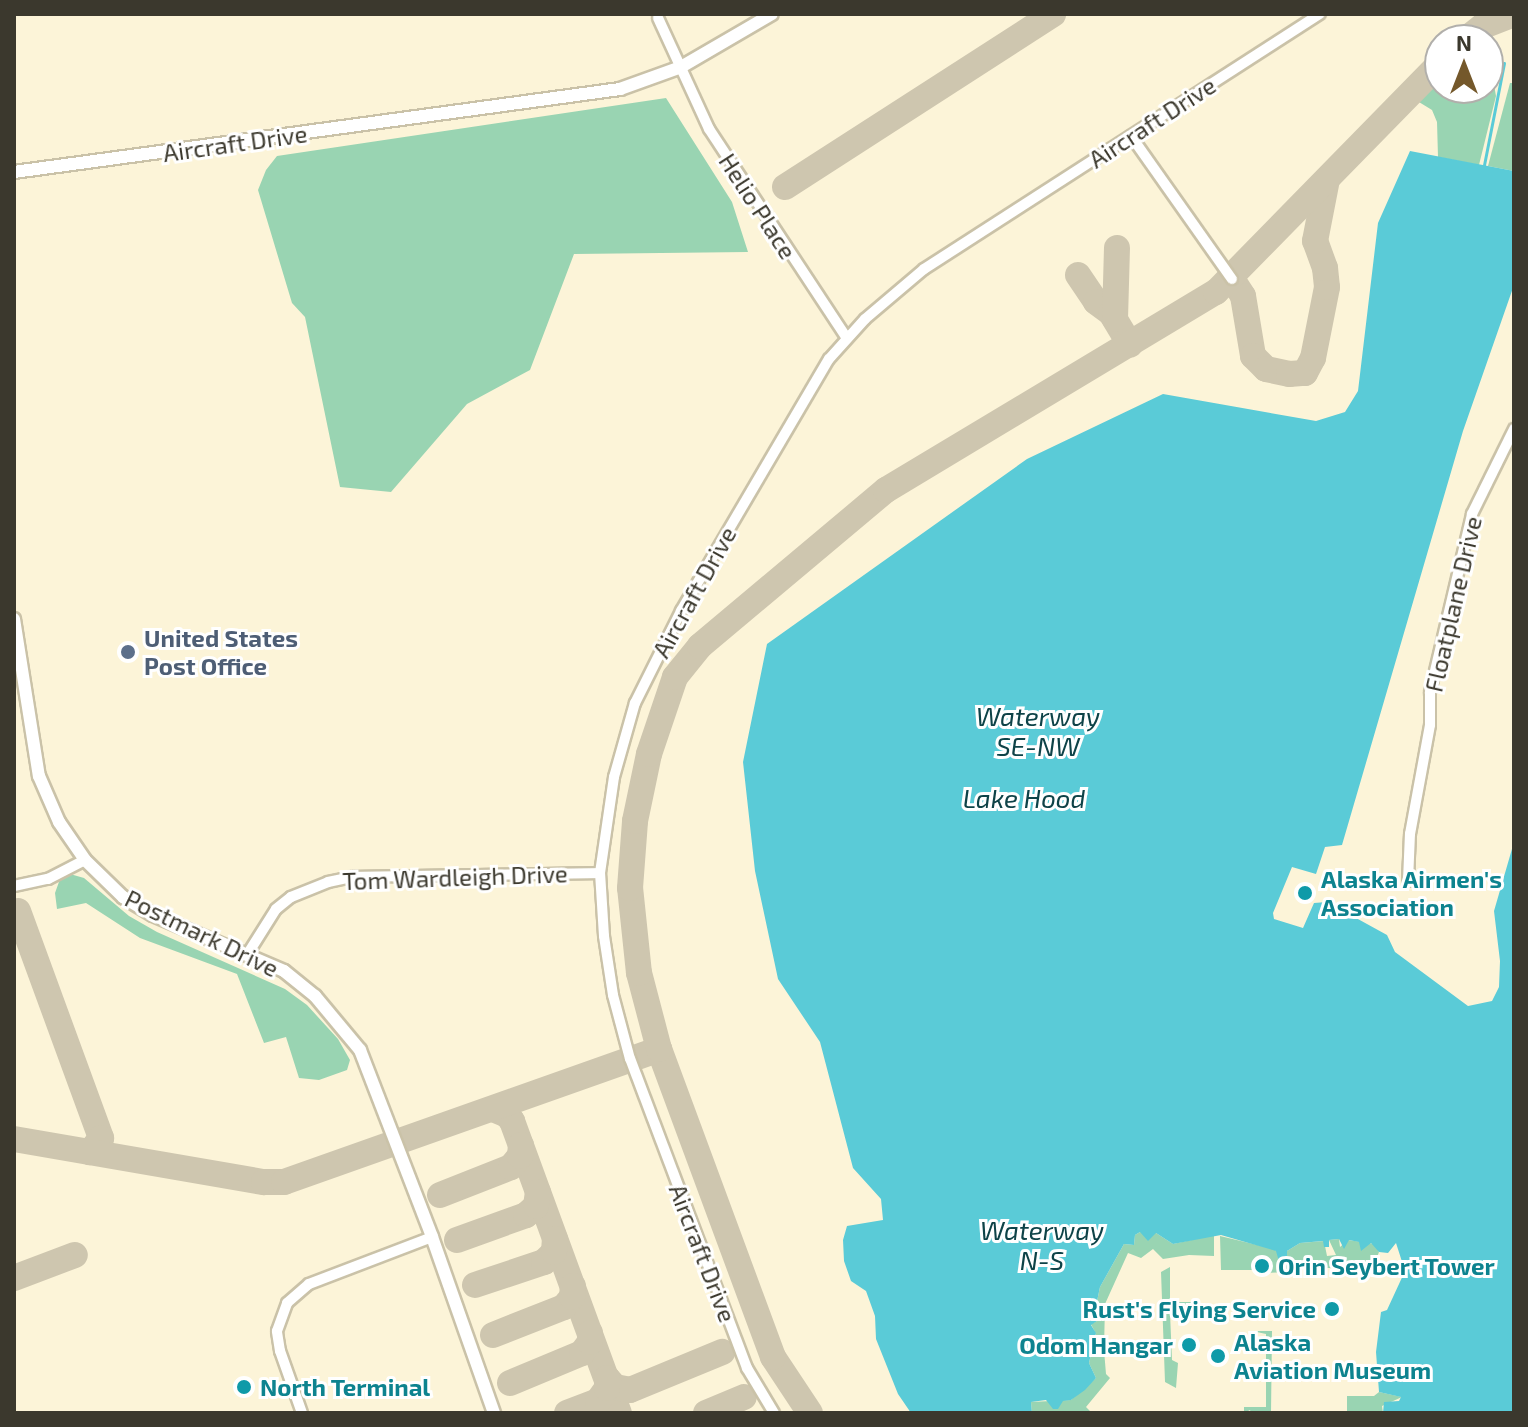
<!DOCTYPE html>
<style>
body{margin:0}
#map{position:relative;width:1528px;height:1427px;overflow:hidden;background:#fcf4d8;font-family:"Exo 2",sans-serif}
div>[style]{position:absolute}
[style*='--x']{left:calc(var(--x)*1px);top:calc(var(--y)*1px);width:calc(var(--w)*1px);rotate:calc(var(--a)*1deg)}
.green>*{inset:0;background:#99d4b2}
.water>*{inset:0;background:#5acbd7}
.stream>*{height:3px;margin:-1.5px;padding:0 1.5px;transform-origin:1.5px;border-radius:1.5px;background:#5acbd7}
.taxiway>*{height:26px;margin:-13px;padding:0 13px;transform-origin:13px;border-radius:13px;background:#cec6af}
.roads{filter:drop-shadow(2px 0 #cac2a8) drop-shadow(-2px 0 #cac2a8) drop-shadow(0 2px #cac2a8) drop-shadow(0 -2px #cac2a8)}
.minor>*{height:10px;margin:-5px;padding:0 5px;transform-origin:5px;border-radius:5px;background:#fff}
.tertiary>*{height:12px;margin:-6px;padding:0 6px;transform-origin:6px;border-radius:6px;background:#fff}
.dots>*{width:22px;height:22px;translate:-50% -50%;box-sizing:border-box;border:4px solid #fff;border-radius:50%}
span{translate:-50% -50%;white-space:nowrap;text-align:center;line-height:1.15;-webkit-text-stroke:6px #fff;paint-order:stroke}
.street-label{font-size:24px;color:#3b382d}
.service-label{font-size:24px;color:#4e5e75;font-weight:700}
.left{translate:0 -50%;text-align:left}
.culture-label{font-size:24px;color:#0d838f;font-weight:700}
.right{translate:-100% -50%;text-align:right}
.water-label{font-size:26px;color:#0e4348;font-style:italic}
.frame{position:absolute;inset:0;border:16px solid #3b382d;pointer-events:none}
.north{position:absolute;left:1424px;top:24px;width:80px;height:80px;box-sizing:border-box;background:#fff;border:2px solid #b1afab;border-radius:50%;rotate:0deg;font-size:22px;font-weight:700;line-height:32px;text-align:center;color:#3b382d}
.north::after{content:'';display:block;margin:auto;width:28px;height:36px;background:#74582b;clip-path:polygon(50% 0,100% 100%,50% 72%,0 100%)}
</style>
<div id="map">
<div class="green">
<i style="clip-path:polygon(1440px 80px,1440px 88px,1488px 88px,1488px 81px,1494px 85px,1496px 96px,1479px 165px,1438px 157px,1437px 122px,1432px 110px,1414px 99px)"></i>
<i style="clip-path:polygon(1510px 83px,1514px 83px,1514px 171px,1488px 166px)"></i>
<i style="clip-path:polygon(666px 98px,732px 202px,748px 252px,574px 254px,530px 370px,467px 404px,391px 492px,340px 487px,305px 317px,292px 303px,258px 190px,266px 170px,277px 156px)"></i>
<i style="clip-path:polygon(70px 874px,84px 878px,129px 916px,157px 932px,285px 989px,307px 1005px,338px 1039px,350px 1060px,347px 1070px,319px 1080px,299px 1078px,286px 1037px,264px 1043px,237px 974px,140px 938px,86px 903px,57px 909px,55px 893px,60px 879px)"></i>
<i style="clip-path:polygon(1140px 1232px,1156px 1233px,1173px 1244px,1214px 1235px,1214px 1256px,1189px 1255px,1163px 1259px,1153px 1249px,1141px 1258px,1128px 1253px,1105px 1304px,1104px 1350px,1106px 1374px,1110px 1378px,1086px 1407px,1092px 1413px,1032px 1413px,1031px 1402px,1071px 1400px,1096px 1378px,1089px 1363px,1096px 1334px,1091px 1324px,1097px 1321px,1095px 1311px,1100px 1287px,1124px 1244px,1134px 1245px,1135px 1235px)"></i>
<i style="clip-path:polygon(1220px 1236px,1270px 1248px,1277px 1251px,1280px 1264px,1287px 1251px,1300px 1243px,1324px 1241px,1327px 1256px,1336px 1255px,1329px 1240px,1339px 1239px,1340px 1247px,1348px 1240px,1375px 1244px,1379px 1252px,1373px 1268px,1299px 1268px,1290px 1272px,1264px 1273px,1268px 1264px,1260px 1260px,1254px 1270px,1221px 1270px)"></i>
<i style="clip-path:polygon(1170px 1267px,1170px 1302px,1195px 1302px,1197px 1298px,1198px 1311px,1170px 1313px,1172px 1360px,1178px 1363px,1176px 1388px,1165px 1382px,1161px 1272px)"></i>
<i style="clip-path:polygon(1252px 1331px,1272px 1331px,1271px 1413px,1251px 1413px,1250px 1410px,1244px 1413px,1244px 1407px,1266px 1407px,1266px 1374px,1252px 1374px,1252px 1367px,1266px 1367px,1266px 1334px)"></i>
<i style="clip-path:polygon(1379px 1392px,1402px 1397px,1382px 1406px,1383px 1413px,1347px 1413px,1347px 1396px,1374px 1396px)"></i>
</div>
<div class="water">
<i style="clip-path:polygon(1410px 151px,1514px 171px,1514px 285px,1463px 431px,1342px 845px,1325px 847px,1316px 874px,1292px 867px,1273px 913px,1274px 919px,1303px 928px,1314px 903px,1327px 902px,1387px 935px,1395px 952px,1468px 1006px,1492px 1001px,1499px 987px,1500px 961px,1494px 911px,1514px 842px,1514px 1413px,1383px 1413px,1384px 1402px,1399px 1401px,1401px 1397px,1379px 1392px,1376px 1352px,1381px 1312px,1387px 1310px,1405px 1271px,1396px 1243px,1388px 1253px,1379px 1252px,1371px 1243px,1361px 1251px,1359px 1242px,1349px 1240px,1344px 1249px,1339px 1239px,1329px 1240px,1329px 1247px,1324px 1247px,1323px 1241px,1300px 1243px,1287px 1251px,1287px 1265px,1280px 1265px,1276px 1251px,1221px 1235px,1173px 1244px,1156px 1233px,1148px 1241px,1140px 1232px,1135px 1235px,1134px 1245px,1124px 1244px,1100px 1287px,1095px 1311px,1097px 1321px,1091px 1325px,1096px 1333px,1089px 1363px,1096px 1378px,1085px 1390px,1071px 1400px,1063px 1401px,1058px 1409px,1053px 1409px,1046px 1400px,1031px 1402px,1032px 1413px,911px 1413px,898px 1394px,876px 1339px,875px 1316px,866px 1291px,851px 1281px,844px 1261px,843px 1240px,847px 1226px,883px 1220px,881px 1199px,853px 1168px,820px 1042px,778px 979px,755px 871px,743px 762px,767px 644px,1027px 459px,1163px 394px,1316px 421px,1345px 412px,1358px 391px,1378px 223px)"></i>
</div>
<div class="stream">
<i style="--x:1484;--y:165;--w:104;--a:-78.9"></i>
</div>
<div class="taxiway">
<i style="--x:1465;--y:40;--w:23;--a:-38"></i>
<i style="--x:1483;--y:26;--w:33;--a:-21"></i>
<i style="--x:785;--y:187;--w:319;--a:-32.8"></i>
<i style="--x:1078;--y:275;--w:32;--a:56"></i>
<i style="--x:1096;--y:302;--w:19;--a:36"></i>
<i style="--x:1111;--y:313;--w:37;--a:59"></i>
<i style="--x:1232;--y:279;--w:20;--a:57"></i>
<i style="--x:1243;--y:296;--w:61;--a:80.5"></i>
<i style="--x:1253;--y:356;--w:18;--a:45"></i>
<i style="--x:1266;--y:369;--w:24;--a:12"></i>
<i style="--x:1289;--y:374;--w:16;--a:-4"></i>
<i style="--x:1305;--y:373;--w:17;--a:-62"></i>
<i style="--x:1313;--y:358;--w:72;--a:-78.8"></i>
<i style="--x:1327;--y:287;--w:19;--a:-96"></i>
<i style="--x:1325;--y:268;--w:29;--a:-110"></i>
<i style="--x:1315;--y:241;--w:63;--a:-79"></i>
<i style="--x:1115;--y:319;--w:71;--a:-88.4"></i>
<i style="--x:18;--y:911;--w:242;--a:69.9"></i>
<i style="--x:101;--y:1138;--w:18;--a:128"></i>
<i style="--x:493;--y:1109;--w:15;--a:23"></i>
<i style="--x:507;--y:1115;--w:8;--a:50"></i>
<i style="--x:512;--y:1121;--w:311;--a:69.9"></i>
<i style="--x:14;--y:1139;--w:254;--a:9.8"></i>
<i style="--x:264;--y:1182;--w:20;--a:0"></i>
<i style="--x:284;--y:1182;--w:398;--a:-19.5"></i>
<i style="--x:440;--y:1195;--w:76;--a:-21.5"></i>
<i style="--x:511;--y:1167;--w:14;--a:-51"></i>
<i style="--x:520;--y:1156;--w:11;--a:-85"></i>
<i style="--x:457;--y:1240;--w:73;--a:-19.9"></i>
<i style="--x:526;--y:1215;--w:13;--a:-42"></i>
<i style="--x:536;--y:1206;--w:14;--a:-82"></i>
<i style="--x:14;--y:1278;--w:65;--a:-20.7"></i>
<i style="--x:475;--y:1285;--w:73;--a:-18.4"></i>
<i style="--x:544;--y:1262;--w:14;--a:-45"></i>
<i style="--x:554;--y:1252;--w:13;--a:-86"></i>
<i style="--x:493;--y:1335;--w:76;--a:-21.5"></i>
<i style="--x:564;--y:1307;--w:13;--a:-51"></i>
<i style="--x:572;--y:1297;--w:11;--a:-85"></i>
<i style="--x:607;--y:1378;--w:12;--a:48"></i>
<i style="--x:615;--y:1387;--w:15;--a:11"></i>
<i style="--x:630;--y:1390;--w:100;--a:-22.4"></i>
<i style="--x:510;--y:1383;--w:78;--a:-22.6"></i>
<i style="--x:582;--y:1353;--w:14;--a:-54"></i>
<i style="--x:590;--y:1342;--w:9;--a:-90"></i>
<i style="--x:567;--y:1413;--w:33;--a:-21"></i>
<i style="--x:598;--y:1401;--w:16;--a:-55"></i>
<i style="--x:607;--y:1388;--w:10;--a:-90"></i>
<i style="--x:706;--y:1413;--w:41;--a:-22.8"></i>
<i style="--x:810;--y:1413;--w:67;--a:-123.5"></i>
<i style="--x:773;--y:1357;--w:328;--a:-110.3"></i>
<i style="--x:659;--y:1049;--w:79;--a:-104.7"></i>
<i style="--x:639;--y:973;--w:85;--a:-96"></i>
<i style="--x:630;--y:888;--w:67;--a:-85.7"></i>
<i style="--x:635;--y:821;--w:68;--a:-78.2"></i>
<i style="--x:649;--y:754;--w:81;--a:-71.3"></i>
<i style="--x:675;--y:677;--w:40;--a:-51"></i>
<i style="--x:700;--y:646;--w:243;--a:-40"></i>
<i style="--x:886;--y:490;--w:385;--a:-31"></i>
<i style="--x:1216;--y:292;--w:320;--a:-45.6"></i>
</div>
<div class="roads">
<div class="minor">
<i style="--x:658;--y:18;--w:122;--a:65.3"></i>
<i style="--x:709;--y:129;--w:250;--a:56.6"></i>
<i style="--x:1131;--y:136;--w:175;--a:54.8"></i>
<i style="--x:1408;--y:881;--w:47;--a:-87.6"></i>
<i style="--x:1410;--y:834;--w:111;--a:-79.6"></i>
<i style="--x:1430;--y:725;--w:33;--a:-90"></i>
<i style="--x:1430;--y:692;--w:183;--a:-76.7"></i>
<i style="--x:1472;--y:514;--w:95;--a:-63.7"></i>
<i style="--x:14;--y:886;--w:35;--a:-12"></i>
<i style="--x:48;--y:879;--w:42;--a:-27.2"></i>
<i style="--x:247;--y:955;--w:54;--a:-57.8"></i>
<i style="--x:276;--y:909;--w:19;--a:-39"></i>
<i style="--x:291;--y:897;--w:40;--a:-22"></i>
<i style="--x:328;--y:882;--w:25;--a:-12"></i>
<i style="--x:352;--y:877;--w:248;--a:-0.9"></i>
<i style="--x:302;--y:1413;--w:66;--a:-109.5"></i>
<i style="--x:280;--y:1351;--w:20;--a:-99"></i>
<i style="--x:277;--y:1331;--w:30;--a:-70"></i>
<i style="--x:287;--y:1303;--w:29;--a:-41"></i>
<i style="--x:309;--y:1284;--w:132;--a:-20.9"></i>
<i style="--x:774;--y:1413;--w:52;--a:-121"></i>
<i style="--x:747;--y:1368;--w:330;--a:-110.7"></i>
<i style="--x:630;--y:1059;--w:66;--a:-104.9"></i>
<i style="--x:613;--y:995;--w:60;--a:-98.7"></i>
<i style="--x:604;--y:936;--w:63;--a:-93.6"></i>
<i style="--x:600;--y:873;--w:97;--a:-81.7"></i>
<i style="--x:614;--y:777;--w:77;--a:-74.2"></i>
<i style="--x:635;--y:703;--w:103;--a:-63.4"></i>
<i style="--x:681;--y:611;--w:292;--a:-59.6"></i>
<i style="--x:829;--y:359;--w:54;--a:-48"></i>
<i style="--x:865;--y:319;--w:77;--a:-40.3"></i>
<i style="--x:924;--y:269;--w:471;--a:-32.8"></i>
</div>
<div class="tertiary">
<i style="--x:14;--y:172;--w:612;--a:-7.8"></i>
<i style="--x:620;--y:89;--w:65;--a:-19.8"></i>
<i style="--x:681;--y:67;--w:105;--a:-30.2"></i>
<i style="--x:14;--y:619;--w:159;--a:81"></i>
<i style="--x:39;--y:776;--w:50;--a:66.5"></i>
<i style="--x:59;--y:822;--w:46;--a:55.6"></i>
<i style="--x:85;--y:860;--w:53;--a:44.2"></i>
<i style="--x:123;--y:897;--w:35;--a:31"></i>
<i style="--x:153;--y:915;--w:142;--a:23.1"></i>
<i style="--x:284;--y:971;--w:40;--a:39"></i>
<i style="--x:315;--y:996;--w:70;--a:50.2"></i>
<i style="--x:360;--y:1050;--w:200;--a:68.9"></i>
<i style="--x:432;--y:1237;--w:187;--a:70.6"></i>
</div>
</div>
<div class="dots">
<i style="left:128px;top:652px;background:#5c6f8a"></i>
<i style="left:1305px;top:893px;background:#0f9aa8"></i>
<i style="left:1262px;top:1266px;background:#0f9aa8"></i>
<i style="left:1332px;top:1309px;background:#0f9aa8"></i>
<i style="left:1189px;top:1345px;background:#0f9aa8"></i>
<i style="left:1218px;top:1356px;background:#0f9aa8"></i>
<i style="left:244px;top:1387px;background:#0f9aa8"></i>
</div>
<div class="street-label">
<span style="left:1152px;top:122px;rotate:-33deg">Aircraft Drive</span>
<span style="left:235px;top:143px;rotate:-8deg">Aircraft Drive</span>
<span style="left:758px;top:206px;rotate:57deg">Helio Place</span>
<span style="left:694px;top:592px;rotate:-61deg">Aircraft Drive</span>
<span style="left:1453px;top:604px;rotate:-77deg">Floatplane Drive</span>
<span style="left:455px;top:877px;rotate:-2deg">Tom Wardleigh Drive</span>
<span style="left:202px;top:933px;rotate:26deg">Postmark Drive</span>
<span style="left:703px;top:1253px;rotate:69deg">Aircraft Drive</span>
</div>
<div class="service-label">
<span class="left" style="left:144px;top:652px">United States<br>Post Office</span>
</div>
<div class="culture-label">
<span class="left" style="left:1321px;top:893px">Alaska Airmen's<br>Association</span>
<span class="left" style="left:1278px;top:1266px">Orin Seybert Tower</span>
<span class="right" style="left:1316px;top:1309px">Rust's Flying Service</span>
<span class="left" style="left:1234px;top:1356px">Alaska<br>Aviation Museum</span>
<span class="right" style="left:1173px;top:1345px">Odom Hangar</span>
<span class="left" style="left:260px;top:1387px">North Terminal</span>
</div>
<div class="water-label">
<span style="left:1038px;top:731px">Waterway<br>SE-NW</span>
<span style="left:1024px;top:798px">Lake Hood</span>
<span style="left:1042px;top:1245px">Waterway<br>N-S</span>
</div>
<div class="frame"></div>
<div class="north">N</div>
</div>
